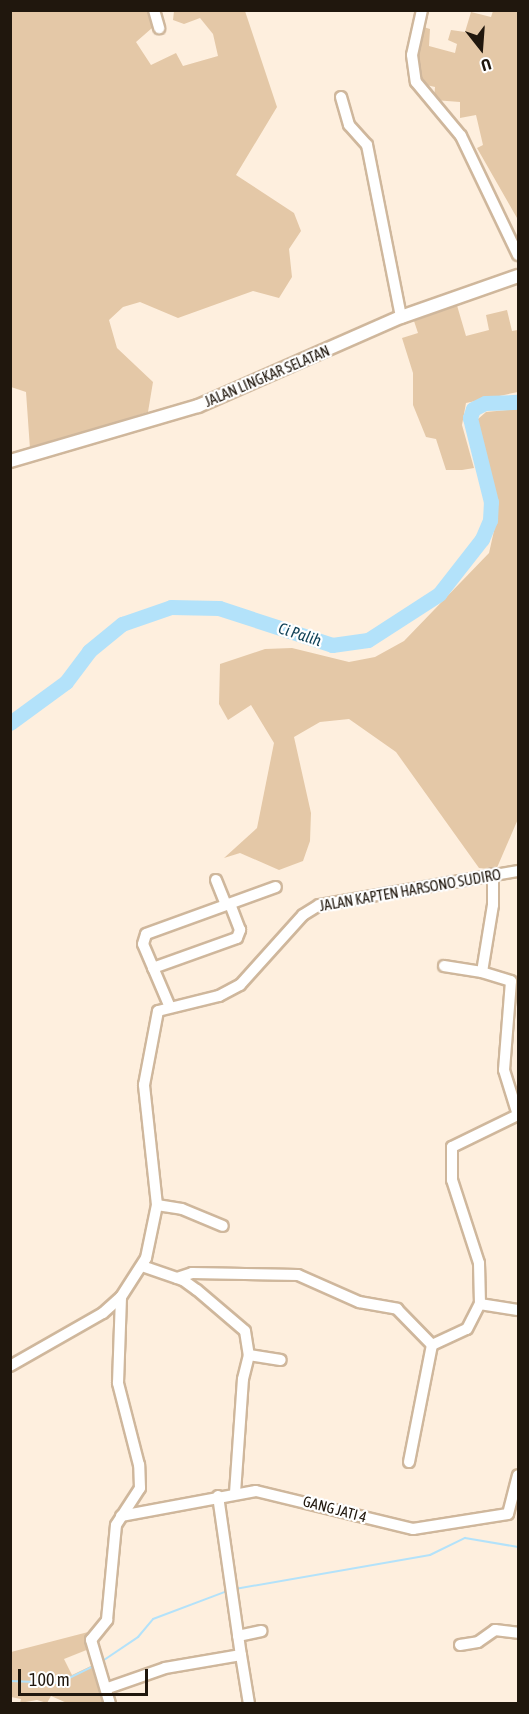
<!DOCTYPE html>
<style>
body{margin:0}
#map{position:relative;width:529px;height:1714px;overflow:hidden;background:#feefde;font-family:"Asap Condensed",sans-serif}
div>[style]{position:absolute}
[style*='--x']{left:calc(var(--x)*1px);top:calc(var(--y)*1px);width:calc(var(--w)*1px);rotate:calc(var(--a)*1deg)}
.green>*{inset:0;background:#e4c8a7}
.stream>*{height:2px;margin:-1px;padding:0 1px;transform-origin:1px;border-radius:1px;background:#b3e2fa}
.river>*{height:15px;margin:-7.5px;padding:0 7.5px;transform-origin:7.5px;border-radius:7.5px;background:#b3e2fa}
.roads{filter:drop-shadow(2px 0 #cfb79c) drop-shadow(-2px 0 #cfb79c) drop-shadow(0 2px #cfb79c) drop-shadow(0 -2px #cfb79c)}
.minor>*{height:10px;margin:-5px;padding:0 5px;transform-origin:5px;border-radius:5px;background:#fff}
.tertiary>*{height:12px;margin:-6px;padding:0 6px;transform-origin:6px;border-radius:6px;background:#fff}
span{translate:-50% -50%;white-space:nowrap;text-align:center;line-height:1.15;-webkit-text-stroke:4.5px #fff;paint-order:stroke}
.street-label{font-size:15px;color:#20170d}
.water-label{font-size:16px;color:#114257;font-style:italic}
.frame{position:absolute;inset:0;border:12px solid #20170d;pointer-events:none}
.north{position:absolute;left:451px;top:18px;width:60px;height:60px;-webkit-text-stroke:4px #fff;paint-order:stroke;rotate:163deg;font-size:16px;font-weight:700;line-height:24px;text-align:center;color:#20170d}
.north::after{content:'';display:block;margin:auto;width:21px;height:27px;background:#20170d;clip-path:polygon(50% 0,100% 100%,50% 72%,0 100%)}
.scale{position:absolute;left:18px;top:1669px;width:130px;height:27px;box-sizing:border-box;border:3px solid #20170d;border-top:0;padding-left:8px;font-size:18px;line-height:21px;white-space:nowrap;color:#20170d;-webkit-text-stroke:4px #fff;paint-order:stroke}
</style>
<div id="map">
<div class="green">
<i style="clip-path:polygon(11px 11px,154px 11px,152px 28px,136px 42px,151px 65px,176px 53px,183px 66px,218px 56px,213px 34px,200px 18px,184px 24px,173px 20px,174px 11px,245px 11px,277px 107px,236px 175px,294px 213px,301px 231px,289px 249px,292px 277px,279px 298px,253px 291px,178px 318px,140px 302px,123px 307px,109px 320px,117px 348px,153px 382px,148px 412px,30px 449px,26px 392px,11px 387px)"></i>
<i style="clip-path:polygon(493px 11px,518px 11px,517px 218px,477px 148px,483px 145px,476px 115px,460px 118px,460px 102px,434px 100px,435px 87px,422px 84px,415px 68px,420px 26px,430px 29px,429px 46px,455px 53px,457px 44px,448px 40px,451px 30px,465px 32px,471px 12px,491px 17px)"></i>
<i style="clip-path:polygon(456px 302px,466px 336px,489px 330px,486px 315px,507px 310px,512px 331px,518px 330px,518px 392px,466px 403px,462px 425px,474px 468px,462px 470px,446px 470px,436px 439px,426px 437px,413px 405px,413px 373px,402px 338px,418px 333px,413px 318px)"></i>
<i style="clip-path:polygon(518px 409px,518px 819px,496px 870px,479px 868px,396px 752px,349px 719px,320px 722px,294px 737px,311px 813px,310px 841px,303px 861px,279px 870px,240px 853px,224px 858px,257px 828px,274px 743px,251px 705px,228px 720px,219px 704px,220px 664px,265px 649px,292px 648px,349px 662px,375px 657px,404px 641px,489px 553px,498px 513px,478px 435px,478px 419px,486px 412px)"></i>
<i style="clip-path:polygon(92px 1631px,89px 1649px,64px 1659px,72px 1675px,95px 1664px,108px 1703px,67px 1703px,51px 1696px,47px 1703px,37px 1700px,20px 1703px,21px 1699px,11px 1697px,11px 1652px)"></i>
</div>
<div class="stream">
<i style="--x:235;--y:1589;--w:198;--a:-9.9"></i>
<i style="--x:430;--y:1555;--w:39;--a:-26"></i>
<i style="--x:465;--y:1538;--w:54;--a:9.6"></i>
<i style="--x:101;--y:1662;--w:45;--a:-34"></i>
<i style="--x:138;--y:1637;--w:23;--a:-50"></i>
<i style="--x:153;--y:1619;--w:79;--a:-20.7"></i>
<i style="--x:10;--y:1681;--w:49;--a:2.3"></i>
<i style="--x:59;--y:1683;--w:39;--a:-26"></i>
</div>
<div class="river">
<i style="--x:10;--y:723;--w:69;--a:-36.2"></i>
<i style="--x:66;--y:682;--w:39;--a:-53"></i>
<i style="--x:89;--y:651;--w:43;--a:-39.3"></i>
<i style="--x:122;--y:624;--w:52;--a:-19.1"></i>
<i style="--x:171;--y:607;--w:48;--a:1.2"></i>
<i style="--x:219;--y:608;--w:119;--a:18.1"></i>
<i style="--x:332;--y:645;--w:36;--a:-8"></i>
<i style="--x:368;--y:640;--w:85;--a:-32.9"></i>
<i style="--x:439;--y:594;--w:70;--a:-52"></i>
<i style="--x:482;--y:539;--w:21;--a:-67"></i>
<i style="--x:490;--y:520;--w:18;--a:-87"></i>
<i style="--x:491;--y:502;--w:87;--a:-104"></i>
<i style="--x:470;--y:418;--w:9;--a:-72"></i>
<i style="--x:473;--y:409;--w:13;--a:-27"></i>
<i style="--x:485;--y:403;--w:33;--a:-2"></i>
</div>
<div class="roads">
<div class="minor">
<i style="--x:154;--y:10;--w:19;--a:74"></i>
<i style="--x:422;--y:10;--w:46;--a:102.5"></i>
<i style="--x:412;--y:55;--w:27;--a:82"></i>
<i style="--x:416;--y:82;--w:70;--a:50.2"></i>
<i style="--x:461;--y:136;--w:132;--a:64.4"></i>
<i style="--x:341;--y:97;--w:29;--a:74"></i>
<i style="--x:349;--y:125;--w:27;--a:48"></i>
<i style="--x:367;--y:145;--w:175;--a:78.8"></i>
<i style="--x:216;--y:880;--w:27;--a:68"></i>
<i style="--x:444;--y:966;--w:38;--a:9"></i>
<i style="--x:153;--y:968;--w:89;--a:-19.7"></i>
<i style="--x:237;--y:938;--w:9;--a:-69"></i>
<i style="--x:240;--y:930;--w:28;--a:-111"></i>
<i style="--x:169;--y:1005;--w:66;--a:-113.1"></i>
<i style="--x:143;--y:944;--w:10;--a:-73"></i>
<i style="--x:146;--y:934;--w:138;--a:-19.9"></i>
<i style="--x:157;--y:1205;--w:25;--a:9"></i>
<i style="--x:182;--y:1209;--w:44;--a:22.5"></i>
<i style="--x:142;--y:1266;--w:43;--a:18.9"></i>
<i style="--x:183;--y:1280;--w:17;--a:36"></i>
<i style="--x:197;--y:1290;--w:63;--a:40.5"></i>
<i style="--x:245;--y:1331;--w:24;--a:81"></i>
<i style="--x:249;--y:1355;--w:32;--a:9"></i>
<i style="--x:177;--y:1278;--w:16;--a:-18"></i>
<i style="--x:192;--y:1273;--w:106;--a:1.1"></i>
<i style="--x:298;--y:1275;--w:67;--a:23.9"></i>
<i style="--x:359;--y:1302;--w:39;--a:10"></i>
<i style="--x:397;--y:1309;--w:50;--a:45.8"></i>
<i style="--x:480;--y:1304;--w:38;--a:9"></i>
<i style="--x:10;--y:1366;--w:107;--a:-29.7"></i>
<i style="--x:103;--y:1313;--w:24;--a:-42"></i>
<i style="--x:121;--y:1297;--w:46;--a:-57.3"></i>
<i style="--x:146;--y:1258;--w:54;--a:-78.3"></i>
<i style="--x:157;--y:1205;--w:121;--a:-96.2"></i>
<i style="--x:144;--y:1085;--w:75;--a:-79.3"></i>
<i style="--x:158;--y:1011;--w:63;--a:-13.8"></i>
<i style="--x:219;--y:996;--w:24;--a:-28"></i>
<i style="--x:240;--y:985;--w:94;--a:-48"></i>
<i style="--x:303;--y:915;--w:19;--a:-32"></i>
<i style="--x:319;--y:905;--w:202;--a:-9.7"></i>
<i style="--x:409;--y:1462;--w:119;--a:-78.9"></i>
<i style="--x:432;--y:1345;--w:38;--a:-25"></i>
<i style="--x:467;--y:1329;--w:28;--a:-63"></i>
<i style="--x:480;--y:1304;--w:41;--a:-91.4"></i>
<i style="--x:479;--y:1263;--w:87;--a:-108"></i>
<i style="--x:452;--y:1180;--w:33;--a:-90"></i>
<i style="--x:452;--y:1147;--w:73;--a:-25.9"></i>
<i style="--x:518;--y:1115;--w:47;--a:-107.3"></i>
<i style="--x:504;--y:1070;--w:89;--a:-85.5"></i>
<i style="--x:511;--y:981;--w:30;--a:-163"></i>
<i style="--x:482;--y:972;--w:68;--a:-80.7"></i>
<i style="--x:493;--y:905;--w:31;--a:-90"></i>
<i style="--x:235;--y:1493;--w:114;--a:-86"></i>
<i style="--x:243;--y:1379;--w:25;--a:-76"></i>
<i style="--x:218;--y:1496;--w:161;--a:81.8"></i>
<i style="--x:121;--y:1516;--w:137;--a:-10.5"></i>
<i style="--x:256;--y:1491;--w:162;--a:13.6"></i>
<i style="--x:413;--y:1529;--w:96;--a:-9"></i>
<i style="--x:508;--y:1514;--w:40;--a:-75.6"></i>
<i style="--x:238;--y:1636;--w:24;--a:-12"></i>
<i style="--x:460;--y:1645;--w:18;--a:-9"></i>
<i style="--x:478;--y:1642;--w:21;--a:-35"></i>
<i style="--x:495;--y:1630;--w:23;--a:7"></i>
<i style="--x:108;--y:1688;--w:60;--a:-19.3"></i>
<i style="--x:165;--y:1668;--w:77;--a:-9.7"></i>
<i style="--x:241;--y:1655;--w:50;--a:80.7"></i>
<i style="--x:110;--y:1704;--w:67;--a:-106.5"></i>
<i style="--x:91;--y:1640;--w:26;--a:-51"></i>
<i style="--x:107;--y:1620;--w:95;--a:-84.6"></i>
<i style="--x:116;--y:1525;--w:44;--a:-57"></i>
<i style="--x:140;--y:1488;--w:23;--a:-92"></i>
<i style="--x:139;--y:1465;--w:85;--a:-104.4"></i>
<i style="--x:118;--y:1383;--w:86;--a:-88"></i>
</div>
<div class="tertiary">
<i style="--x:10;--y:461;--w:196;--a:-16.3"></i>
<i style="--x:198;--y:406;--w:222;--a:-23.7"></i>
<i style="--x:401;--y:317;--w:124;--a:-19.3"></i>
</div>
</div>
<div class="street-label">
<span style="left:267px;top:376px;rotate:-23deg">JALAN LINGKAR SELATAN</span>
<span style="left:410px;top:890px;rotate:-10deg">JALAN KAPTEN HARSONO SUDIRO</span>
<span style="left:335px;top:1509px;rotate:15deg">GANG JATI 4</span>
</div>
<div class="water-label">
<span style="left:300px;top:634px;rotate:18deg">Ci Palih</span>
</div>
<div class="frame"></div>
<div class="north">U</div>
<div class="scale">100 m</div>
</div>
